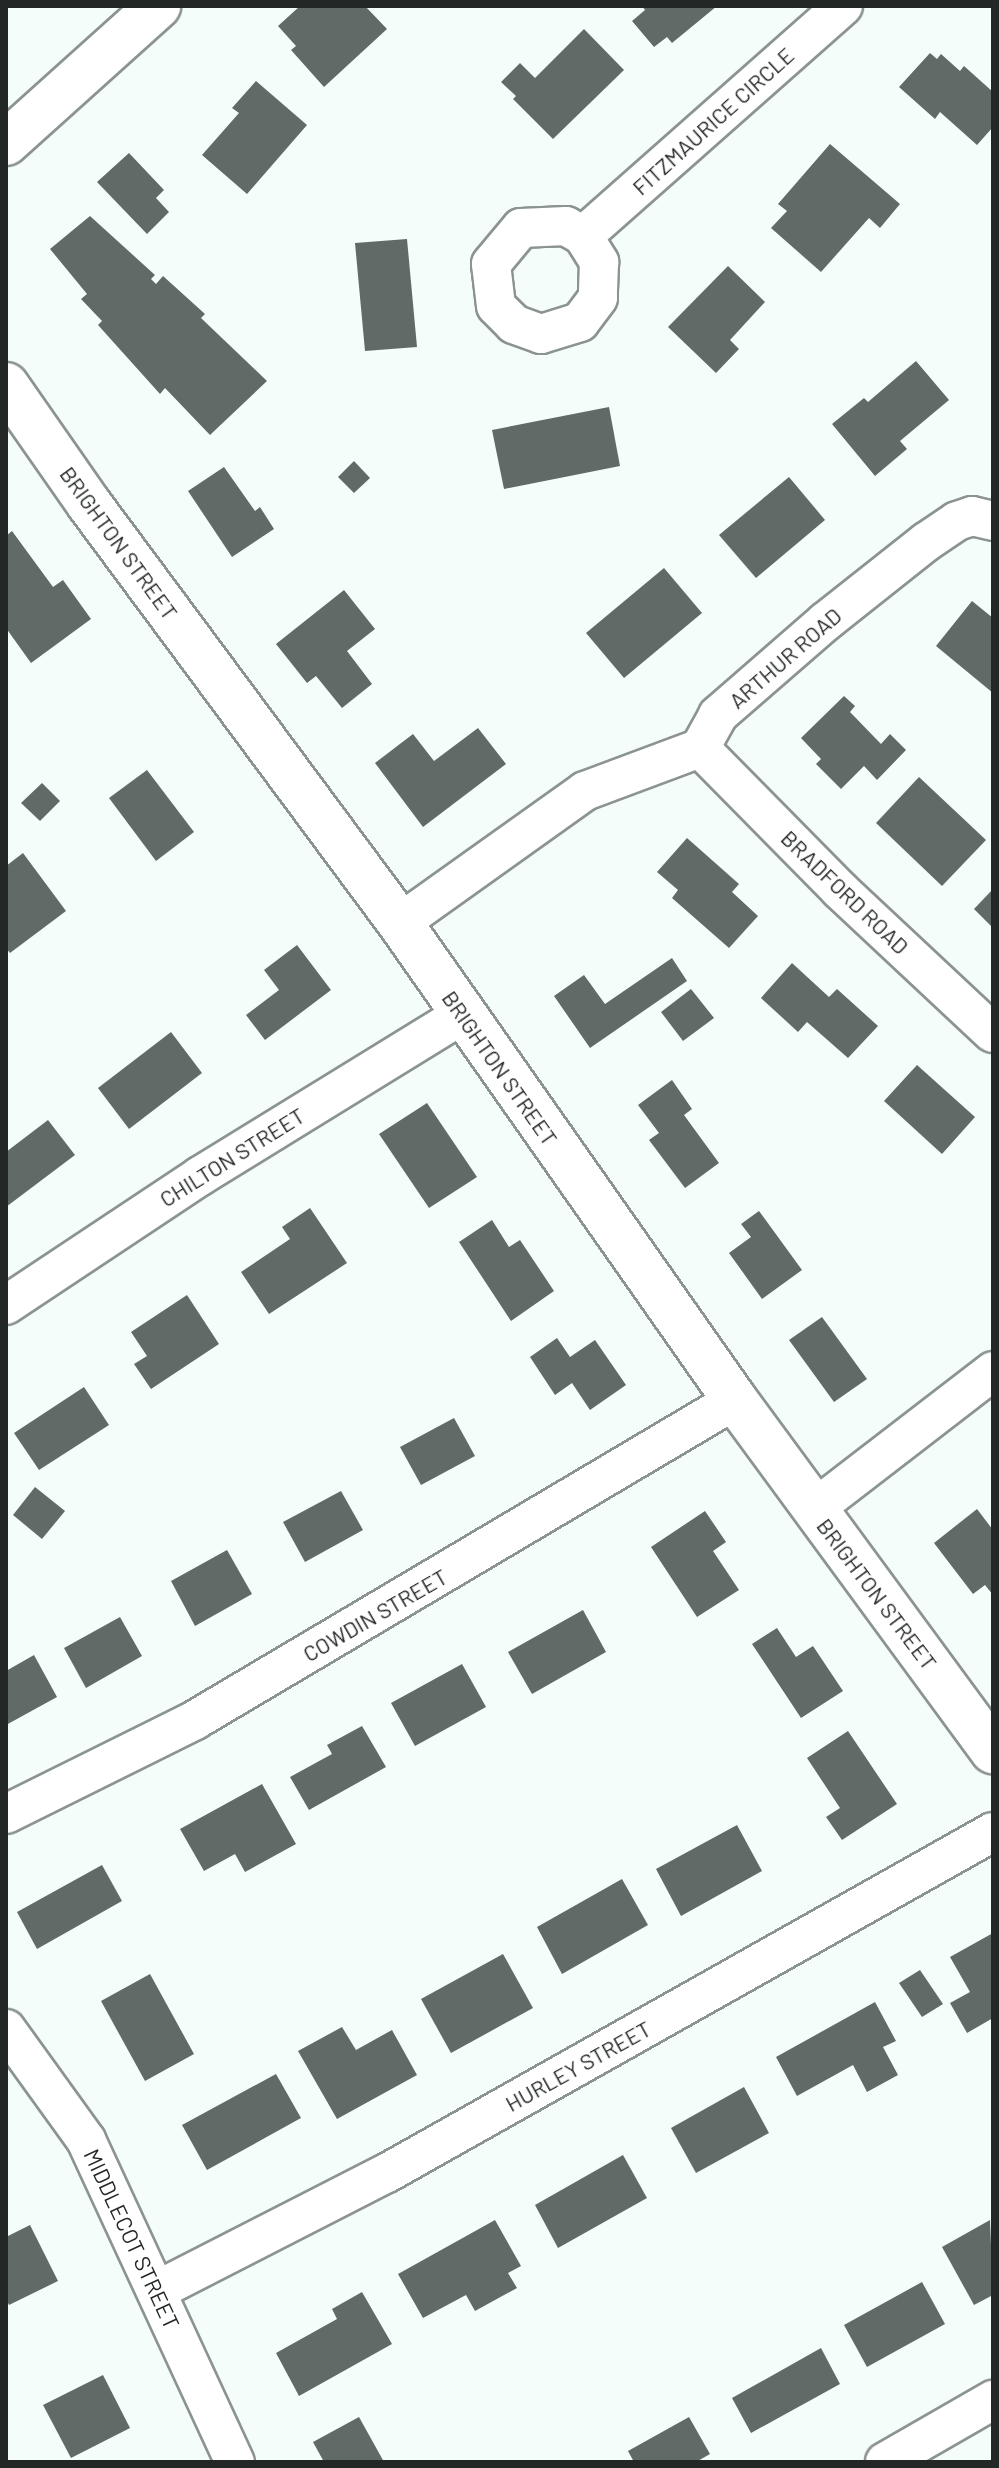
<!DOCTYPE html>
<style>
body{margin:0}
#map{position:relative;width:999px;height:2468px;overflow:hidden;background:#f4fdfa;font-family:Barlow,sans-serif}
div>[style]{position:absolute}
[style*='--x']{left:calc(var(--x)*1px);top:calc(var(--y)*1px);width:calc(var(--w)*1px);rotate:calc(var(--a)*1deg)}
.building>*{inset:0;background:#626a67}
.roads{filter:drop-shadow(2px 0 #8b9491) drop-shadow(-2px 0 #8b9491) drop-shadow(0 2px #8b9491) drop-shadow(0 -2px #8b9491)}
.minor>*{height:38px;margin:-19px;padding:0 19px;transform-origin:19px;border-radius:19px;background:#fff}
.major>*{height:44px;margin:-22px;padding:0 22px;transform-origin:22px;border-radius:22px;background:#fff}
span{translate:-50% -50%;white-space:nowrap;text-align:center;line-height:1.15;-webkit-text-stroke:8px #fff;paint-order:stroke}
.street-label{font-size:22px;color:#232726}
.frame{position:absolute;inset:0;border:8px solid #232726;pointer-events:none}
</style>
<div id="map">
<div class="building">
<i style="clip-path:polygon(300px 6px,365px 6px,387px 29px,324px 87px,291px 50px,296px 46px,278px 26px)"></i>
<i style="clip-path:polygon(642px 6px,717px 6px,672px 43px,667px 37px,654px 47px,632px 21px,645px 10px)"></i>
<i style="clip-path:polygon(584px 29px,624px 70px,553px 139px,513px 99px,516px 96px,501px 82px,520px 63px,535px 78px)"></i>
<i style="clip-path:polygon(930px 53px,937px 59px,941px 54px,960px 71px,964px 66px,993px 92px,993px 127px,977px 145px,940px 112px,935px 119px,899px 87px)"></i>
<i style="clip-path:polygon(256px 81px,307px 125px,247px 194px,202px 155px,239px 113px,232px 108px)"></i>
<i style="clip-path:polygon(830px 144px,900px 204px,880px 228px,869px 218px,821px 272px,771px 228px,787px 211px,778px 204px)"></i>
<i style="clip-path:polygon(129px 153px,164px 190px,156px 198px,169px 212px,147px 234px,97px 182px)"></i>
<i style="clip-path:polygon(90px 216px,155px 275px,151px 279px,156px 284px,163px 276px,205px 314px,201px 318px,267px 381px,210px 435px,165px 388px,160px 394px,98px 325px,102px 321px,81px 299px,87px 294px,50px 249px)"></i>
<i style="clip-path:polygon(407px 239px,417px 347px,365px 351px,355px 243px)"></i>
<i style="clip-path:polygon(728px 266px,765px 302px,730px 340px,739px 349px,716px 373px,668px 327px)"></i>
<i style="clip-path:polygon(916px 361px,949px 400px,900px 441px,907px 449px,875px 476px,832px 424px,864px 398px,868px 402px)"></i>
<i style="clip-path:polygon(609px 407px,620px 466px,504px 489px,492px 430px)"></i>
<i style="clip-path:polygon(354px 461px,370px 478px,354px 493px,338px 477px)"></i>
<i style="clip-path:polygon(224px 467px,255px 511px,260px 507px,274px 529px,232px 557px,188px 491px)"></i>
<i style="clip-path:polygon(789px 477px,825px 520px,756px 578px,719px 535px)"></i>
<i style="clip-path:polygon(12px 531px,53px 587px,63px 580px,91px 619px,31px 663px,6px 628px,6px 536px)"></i>
<i style="clip-path:polygon(664px 568px,702px 613px,624px 678px,586px 633px)"></i>
<i style="clip-path:polygon(344px 590px,375px 629px,347px 651px,372px 684px,342px 708px,316px 676px,307px 683px,276px 644px)"></i>
<i style="clip-path:polygon(972px 601px,993px 618px,993px 693px,936px 646px)"></i>
<i style="clip-path:polygon(844px 696px,855px 706px,850px 712px,881px 744px,890px 734px,906px 750px,877px 780px,864px 766px,841px 789px,816px 764px,821px 759px,801px 738px)"></i>
<i style="clip-path:polygon(478px 728px,506px 764px,423px 827px,375px 763px,413px 734px,434px 761px)"></i>
<i style="clip-path:polygon(147px 770px,194px 832px,156px 861px,109px 798px)"></i>
<i style="clip-path:polygon(919px 777px,986px 840px,942px 886px,876px 823px)"></i>
<i style="clip-path:polygon(42px 783px,60px 801px,40px 821px,21px 803px)"></i>
<i style="clip-path:polygon(687px 838px,739px 884px,732px 892px,758px 916px,729px 948px,672px 898px,678px 890px,657px 872px)"></i>
<i style="clip-path:polygon(23px 853px,66px 911px,10px 953px,6px 948px,6px 866px)"></i>
<i style="clip-path:polygon(993px 889px,993px 928px,974px 909px)"></i>
<i style="clip-path:polygon(297px 945px,331px 990px,265px 1040px,246px 1015px,279px 990px,264px 970px)"></i>
<i style="clip-path:polygon(672px 958px,687px 981px,590px 1048px,554px 996px,584px 975px,605px 1004px)"></i>
<i style="clip-path:polygon(792px 963px,829px 997px,837px 989px,878px 1026px,848px 1058px,807px 1022px,798px 1032px,761px 998px)"></i>
<i style="clip-path:polygon(691px 989px,714px 1018px,683px 1041px,661px 1012px)"></i>
<i style="clip-path:polygon(171px 1032px,202px 1073px,129px 1129px,98px 1088px)"></i>
<i style="clip-path:polygon(917px 1065px,975px 1117px,942px 1154px,884px 1101px)"></i>
<i style="clip-path:polygon(672px 1080px,692px 1109px,684px 1115px,719px 1163px,685px 1188px,649px 1140px,659px 1133px,638px 1105px)"></i>
<i style="clip-path:polygon(427px 1103px,477px 1177px,429px 1208px,379px 1134px)"></i>
<i style="clip-path:polygon(48px 1120px,75px 1155px,6px 1207px,6px 1152px)"></i>
<i style="clip-path:polygon(310px 1208px,347px 1263px,269px 1314px,241px 1272px,290px 1239px,282px 1227px)"></i>
<i style="clip-path:polygon(759px 1211px,802px 1270px,762px 1299px,729px 1253px,751px 1237px,741px 1224px)"></i>
<i style="clip-path:polygon(492px 1220px,509px 1247px,520px 1240px,554px 1291px,511px 1321px,459px 1242px)"></i>
<i style="clip-path:polygon(187px 1295px,219px 1344px,151px 1389px,134px 1364px,147px 1356px,131px 1332px)"></i>
<i style="clip-path:polygon(822px 1317px,867px 1379px,834px 1402px,789px 1340px)"></i>
<i style="clip-path:polygon(557px 1338px,570px 1357px,595px 1340px,626px 1385px,590px 1410px,572px 1383px,555px 1395px,530px 1357px)"></i>
<i style="clip-path:polygon(84px 1387px,109px 1425px,39px 1470px,14px 1433px)"></i>
<i style="clip-path:polygon(454px 1418px,475px 1456px,421px 1485px,400px 1447px)"></i>
<i style="clip-path:polygon(35px 1487px,65px 1511px,42px 1539px,13px 1515px)"></i>
<i style="clip-path:polygon(341px 1491px,363px 1530px,305px 1562px,283px 1522px)"></i>
<i style="clip-path:polygon(977px 1509px,993px 1530px,993px 1595px,985px 1585px,973px 1594px,934px 1543px)"></i>
<i style="clip-path:polygon(705px 1511px,726px 1542px,713px 1551px,739px 1590px,697px 1617px,651px 1547px)"></i>
<i style="clip-path:polygon(227px 1550px,252px 1594px,195px 1626px,171px 1581px)"></i>
<i style="clip-path:polygon(583px 1610px,606px 1652px,532px 1694px,508px 1652px)"></i>
<i style="clip-path:polygon(120px 1617px,142px 1656px,86px 1688px,64px 1648px)"></i>
<i style="clip-path:polygon(777px 1628px,796px 1657px,813px 1646px,843px 1691px,801px 1718px,752px 1644px)"></i>
<i style="clip-path:polygon(34px 1655px,57px 1697px,6px 1725px,6px 1671px)"></i>
<i style="clip-path:polygon(462px 1664px,486px 1707px,415px 1746px,391px 1703px)"></i>
<i style="clip-path:polygon(362px 1726px,386px 1767px,309px 1810px,290px 1777px,332px 1754px,327px 1745px)"></i>
<i style="clip-path:polygon(848px 1731px,897px 1804px,842px 1840px,826px 1817px,840px 1808px,807px 1758px)"></i>
<i style="clip-path:polygon(262px 1784px,296px 1844px,245px 1872px,235px 1854px,204px 1871px,180px 1829px)"></i>
<i style="clip-path:polygon(737px 1825px,762px 1871px,681px 1916px,656px 1869px)"></i>
<i style="clip-path:polygon(102px 1865px,122px 1901px,37px 1949px,17px 1912px)"></i>
<i style="clip-path:polygon(622px 1879px,648px 1925px,562px 1974px,537px 1927px)"></i>
<i style="clip-path:polygon(993px 1933px,993px 2018px,967px 2033px,950px 2003px,970px 1992px,950px 1957px)"></i>
<i style="clip-path:polygon(503px 1954px,533px 2008px,451px 2053px,421px 1999px)"></i>
<i style="clip-path:polygon(920px 1970px,943px 2004px,922px 2017px,899px 1983px)"></i>
<i style="clip-path:polygon(150px 1974px,194px 2054px,145px 2081px,101px 2001px)"></i>
<i style="clip-path:polygon(875px 2002px,896px 2041px,883px 2047px,898px 2075px,867px 2092px,853px 2065px,797px 2096px,776px 2057px)"></i>
<i style="clip-path:polygon(342px 2027px,356px 2050px,392px 2030px,417px 2075px,337px 2119px,298px 2051px)"></i>
<i style="clip-path:polygon(276px 2074px,301px 2118px,207px 2170px,182px 2125px)"></i>
<i style="clip-path:polygon(744px 2087px,769px 2133px,696px 2173px,671px 2128px)"></i>
<i style="clip-path:polygon(623px 2155px,647px 2198px,558px 2248px,535px 2205px)"></i>
<i style="clip-path:polygon(495px 2220px,521px 2266px,508px 2273px,517px 2288px,475px 2311px,466px 2295px,423px 2318px,398px 2274px)"></i>
<i style="clip-path:polygon(990px 2220px,993px 2295px,974px 2305px,942px 2247px)"></i>
<i style="clip-path:polygon(30px 2225px,58px 2281px,9px 2305px,6px 2299px,6px 2237px)"></i>
<i style="clip-path:polygon(922px 2282px,945px 2324px,867px 2367px,844px 2325px)"></i>
<i style="clip-path:polygon(362px 2292px,392px 2344px,299px 2396px,276px 2353px,337px 2319px,332px 2309px)"></i>
<i style="clip-path:polygon(821px 2348px,840px 2384px,751px 2433px,732px 2398px)"></i>
<i style="clip-path:polygon(103px 2375px,130px 2428px,71px 2458px,43px 2405px)"></i>
<i style="clip-path:polygon(359px 2417px,384px 2462px,324px 2462px,313px 2442px)"></i>
<i style="clip-path:polygon(689px 2417px,710px 2454px,696px 2462px,634px 2462px,628px 2451px)"></i>
</div>
<div class="roads">
<div class="minor">
<i style="--x:566;--y:226;--w:20;--a:30"></i>
<i style="--x:583;--y:236;--w:31;--a:58"></i>
<i style="--x:599;--y:262;--w:36;--a:92"></i>
<i style="--x:598;--y:298;--w:30;--a:127"></i>
<i style="--x:580;--y:322;--w:41;--a:162.9"></i>
<i style="--x:541;--y:334;--w:29;--a:-160"></i>
<i style="--x:514;--y:324;--w:25;--a:-135"></i>
<i style="--x:496;--y:306;--w:42;--a:-96.8"></i>
<i style="--x:491;--y:264;--w:47;--a:-50.2"></i>
<i style="--x:521;--y:228;--w:45;--a:-2.5"></i>
<i style="--x:583;--y:236;--w:347;--a:-41.5"></i>
<i style="--x:700;--y:748;--w:199;--a:45.4"></i>
<i style="--x:840;--y:890;--w:209;--a:43.1"></i>
<i style="--x:400;--y:923;--w:227;--a:-35.5"></i>
<i style="--x:585;--y:791;--w:123;--a:-20.5"></i>
<i style="--x:700;--y:748;--w:38;--a:-61"></i>
<i style="--x:718;--y:715;--w:142;--a:-41"></i>
<i style="--x:825;--y:622;--w:129;--a:-38.4"></i>
<i style="--x:926;--y:542;--w:37;--a:-34"></i>
<i style="--x:957;--y:521;--w:16;--a:-18"></i>
<i style="--x:972;--y:516;--w:22;--a:13"></i>
<i style="--x:6;--y:1305;--w:233;--a:-33.6"></i>
<i style="--x:200;--y:1176;--w:308;--a:-31.6"></i>
<i style="--x:814;--y:1509;--w:226;--a:-37.6"></i>
<i style="--x:6;--y:1814;--w:211;--a:-26.4"></i>
<i style="--x:195;--y:1720;--w:628;--a:-30.65"></i>
<i style="--x:6;--y:2029;--w:137;--a:54.2"></i>
<i style="--x:86;--y:2140;--w:355;--a:65.2"></i>
<i style="--x:158;--y:2290;--w:257;--a:-27.1"></i>
<i style="--x:387;--y:2173;--w:695;--a:-29.37"></i>
<i style="--x:885;--y:2462;--w:125;--a:-29.9"></i>
</div>
<div class="major">
<i style="--x:6;--y:143;--w:205;--a:-42"></i>
<i style="--x:6;--y:385;--w:145;--a:55.1"></i>
<i style="--x:89;--y:504;--w:522;--a:53.42"></i>
<i style="--x:400;--y:923;--w:583;--a:54.92"></i>
<i style="--x:735;--y:1400;--w:436;--a:53.7"></i>
</div>
</div>
<div class="street-label">
<span style="left:713px;top:121px;rotate:-42deg">FITZMAURICE CIRCLE</span>
<span style="left:119px;top:543px;rotate:54deg">BRIGHTON STREET</span>
<span style="left:785px;top:658px;rotate:-41deg">ARTHUR ROAD</span>
<span style="left:845px;top:892px;rotate:44deg">BRADFORD ROAD</span>
<span style="left:500px;top:1068px;rotate:55deg">BRIGHTON STREET</span>
<span style="left:232px;top:1157px;rotate:-32deg">CHILTON STREET</span>
<span style="left:877px;top:1594px;rotate:53deg">BRIGHTON STREET</span>
<span style="left:375px;top:1615px;rotate:-30deg">COWDIN STREET</span>
<span style="left:578px;top:2066px;rotate:-29deg">HURLEY STREET</span>
<span style="left:132px;top:2239px;rotate:65deg">MIDDLECOT STREET</span>
</div>
<div class="frame"></div>
</div>
